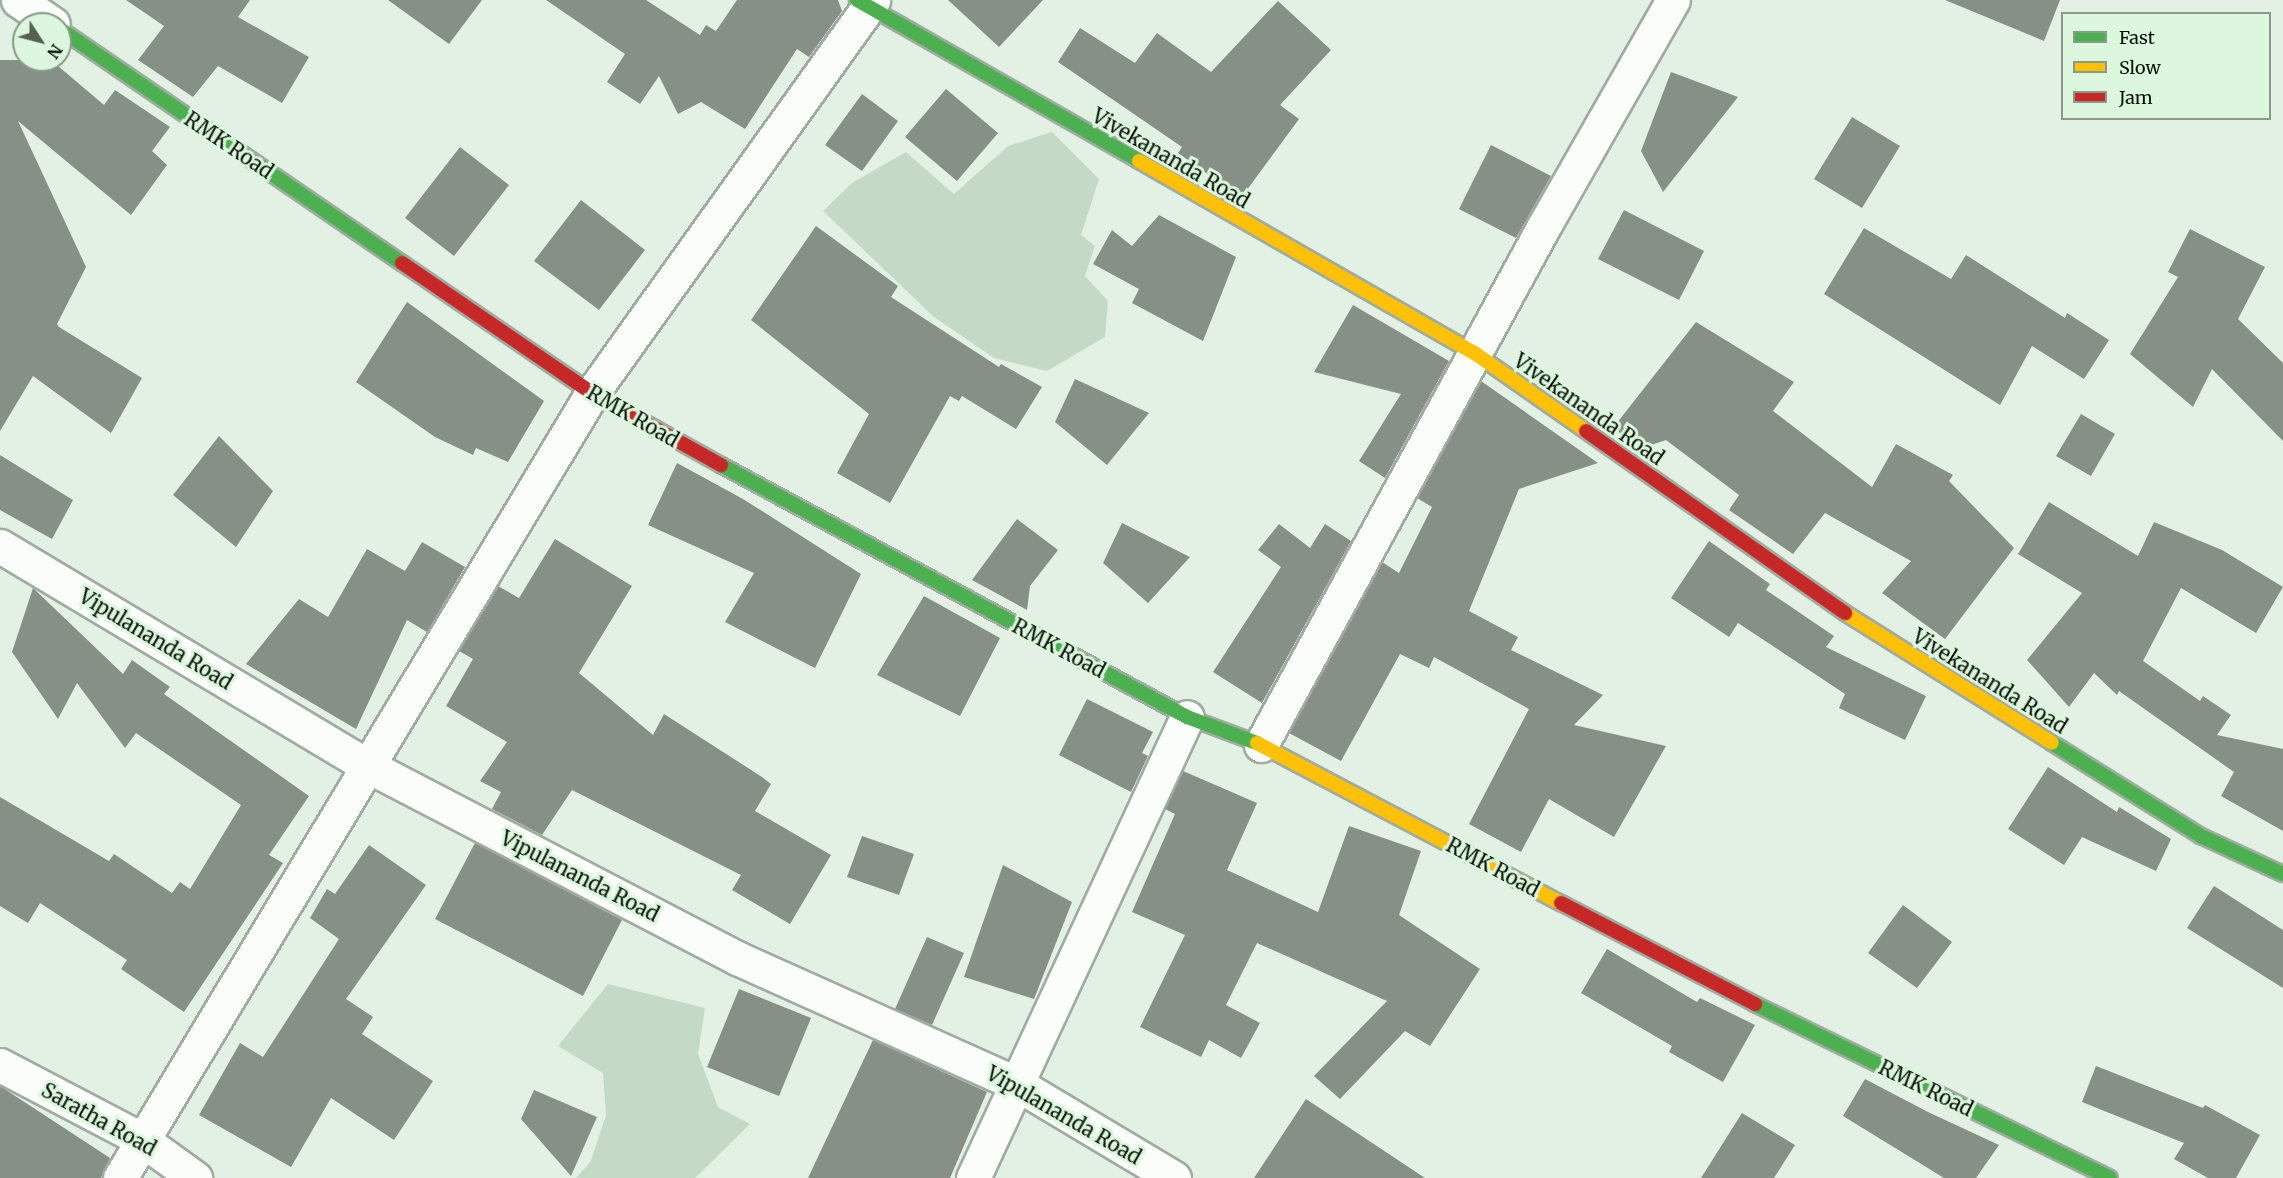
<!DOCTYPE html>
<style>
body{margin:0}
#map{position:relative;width:2283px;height:1178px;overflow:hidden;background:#e2f1e3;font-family:Merriweather,serif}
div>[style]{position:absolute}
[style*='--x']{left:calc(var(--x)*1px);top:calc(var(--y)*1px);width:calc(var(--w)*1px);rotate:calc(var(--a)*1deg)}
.forest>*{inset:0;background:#c5dac6}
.building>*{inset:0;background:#869086}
.roads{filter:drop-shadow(2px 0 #9faba0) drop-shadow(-2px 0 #9faba0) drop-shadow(0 2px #9faba0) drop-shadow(0 -2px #9faba0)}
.street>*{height:33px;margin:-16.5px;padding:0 16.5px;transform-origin:16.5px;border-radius:16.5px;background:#fbfdfb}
.fast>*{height:14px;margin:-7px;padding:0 7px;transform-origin:7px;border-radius:7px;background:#4caf50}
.slow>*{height:14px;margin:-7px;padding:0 7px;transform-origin:7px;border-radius:7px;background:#ffc107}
.jam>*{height:14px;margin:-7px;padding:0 7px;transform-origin:7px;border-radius:7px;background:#c62828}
span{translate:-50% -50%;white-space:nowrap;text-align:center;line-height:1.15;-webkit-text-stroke:6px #dcf7dd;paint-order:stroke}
.street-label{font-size:20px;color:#091209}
.legend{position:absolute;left:2061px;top:12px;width:210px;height:108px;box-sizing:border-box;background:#dcf7dd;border:2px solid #889b88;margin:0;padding:8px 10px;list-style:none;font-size:18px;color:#091209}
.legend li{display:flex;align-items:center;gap:12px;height:30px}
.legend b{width:30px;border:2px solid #889b88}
.north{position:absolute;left:12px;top:12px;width:60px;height:60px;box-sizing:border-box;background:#dcf7dd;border:2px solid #889b88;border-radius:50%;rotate:126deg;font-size:16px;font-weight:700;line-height:24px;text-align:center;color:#091209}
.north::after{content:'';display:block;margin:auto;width:21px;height:27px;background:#556055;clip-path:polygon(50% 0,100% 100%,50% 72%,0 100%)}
</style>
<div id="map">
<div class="forest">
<i style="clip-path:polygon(1052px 132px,1099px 179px,1081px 235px,1095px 246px,1085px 276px,1108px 301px,1105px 337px,1047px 371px,994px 358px,934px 317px,823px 211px,852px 183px,906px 152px,954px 194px,1008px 146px)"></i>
<i style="clip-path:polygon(608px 984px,705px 1008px,698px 1054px,718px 1107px,750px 1124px,695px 1178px,576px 1178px,591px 1161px,606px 1115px,603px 1073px,558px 1046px)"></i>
</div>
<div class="building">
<i style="clip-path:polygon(126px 0,250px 0,238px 17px,309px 57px,282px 103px,218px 66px,193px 97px,138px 60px,164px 26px)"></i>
<i style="clip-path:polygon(388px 0,482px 0,449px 44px)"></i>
<i style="clip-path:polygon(546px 0,646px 0,700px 35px,706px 25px,716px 31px,737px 0,838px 0,842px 11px,809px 57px,797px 49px,745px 129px,701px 102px,678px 114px,659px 76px,640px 104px,607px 82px,625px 54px)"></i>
<i style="clip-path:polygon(948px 0,1043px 0,999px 47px)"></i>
<i style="clip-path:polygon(1945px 0,2060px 0,2044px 41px)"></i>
<i style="clip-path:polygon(1278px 1px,1331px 50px,1280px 105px,1299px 119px,1241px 198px,1178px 153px,1182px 147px,1058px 62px,1080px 28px,1135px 63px,1157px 33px,1211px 72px)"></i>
<i style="clip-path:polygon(0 60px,51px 60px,104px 105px,115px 90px,170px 127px,152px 151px,167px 165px,131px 215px,18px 121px,86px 267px,57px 324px,59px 327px,142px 378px,111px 433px,33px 376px,0 431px)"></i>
<i style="clip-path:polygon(1671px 72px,1738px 97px,1663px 192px,1641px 151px)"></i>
<i style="clip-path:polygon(946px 89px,998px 133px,957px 181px,905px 137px)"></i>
<i style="clip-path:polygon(862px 94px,898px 121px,862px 171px,825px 145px)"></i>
<i style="clip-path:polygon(1852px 117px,1900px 146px,1862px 208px,1814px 179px)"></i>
<i style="clip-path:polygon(1491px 145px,1551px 176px,1516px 238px,1459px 209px)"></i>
<i style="clip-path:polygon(460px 147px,509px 185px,454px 256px,405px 218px)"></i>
<i style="clip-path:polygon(581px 200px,645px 250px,599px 310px,534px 261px)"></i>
<i style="clip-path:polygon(1624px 210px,1704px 251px,1679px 300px,1598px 259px)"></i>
<i style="clip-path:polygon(1159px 215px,1236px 257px,1203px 341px,1132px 303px,1139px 289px,1093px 264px,1112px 230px,1132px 246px)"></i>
<i style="clip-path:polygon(816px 226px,898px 286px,891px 297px,999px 367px,1001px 364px,1042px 387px,1016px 429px,962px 396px,959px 401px,950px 396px,890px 503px,837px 473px,869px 414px,751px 320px)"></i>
<i style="clip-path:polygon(1864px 228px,1951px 279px,1966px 255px,2065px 318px,2067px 313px,2109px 340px,2084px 379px,2032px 346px,2000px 405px,1824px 294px)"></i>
<i style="clip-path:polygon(2190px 229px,2265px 267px,2238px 319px,2283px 363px,2283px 441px,2212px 369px,2193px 407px,2130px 354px,2178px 277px,2168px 272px)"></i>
<i style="clip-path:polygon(407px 302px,544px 401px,508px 462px,476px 448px,473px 455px,435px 437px,356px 382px)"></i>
<i style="clip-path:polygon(1353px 305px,1449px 361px,1385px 478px,1359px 461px,1401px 394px,1314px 372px)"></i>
<i style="clip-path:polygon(1696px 322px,1794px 382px,1773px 411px,1872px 487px,1896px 444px,1953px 475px,1949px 481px,2014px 548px,1945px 639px,1882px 593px,1911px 561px,1825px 513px,1793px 554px,1729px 510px,1739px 495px,1666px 440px,1642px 448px,1613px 428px)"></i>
<i style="clip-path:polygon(1075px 379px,1149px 413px,1107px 465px,1055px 422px)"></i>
<i style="clip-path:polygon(1481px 381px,1598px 463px,1519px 489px,1469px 611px,1518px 637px,1511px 650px,1603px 695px,1574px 725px,1666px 746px,1614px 837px,1549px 799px,1521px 852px,1469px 824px,1529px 709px,1434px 657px,1429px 668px,1400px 654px,1341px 761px,1289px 733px,1382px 562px,1399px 573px,1432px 507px,1417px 498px)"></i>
<i style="clip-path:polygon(2081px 414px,2115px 434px,2091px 476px,2056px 456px)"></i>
<i style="clip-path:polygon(219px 436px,273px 491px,236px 547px,173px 495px)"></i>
<i style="clip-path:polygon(0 455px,73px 500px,52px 539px,0 510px)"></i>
<i style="clip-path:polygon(677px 463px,743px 499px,861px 574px,815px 668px,725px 622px,754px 573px,648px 525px)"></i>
<i style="clip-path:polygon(2049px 502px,2138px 556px,2154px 522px,2222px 550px,2283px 587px,2256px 633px,2181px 588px,2143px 661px,2200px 701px,2203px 696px,2231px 715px,2217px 735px,2283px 749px,2283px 831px,2221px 796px,2234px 772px,2119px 691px,2117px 695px,2094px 673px,2069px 707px,2027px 660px,2082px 593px,2018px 554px)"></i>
<i style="clip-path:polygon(1017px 519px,1058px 550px,1030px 586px,1027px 610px,972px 580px)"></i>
<i style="clip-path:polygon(1122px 523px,1190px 557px,1148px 603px,1103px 563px)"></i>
<i style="clip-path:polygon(1279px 524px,1310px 548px,1325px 524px,1351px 541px,1262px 703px,1213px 672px,1281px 567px,1258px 550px)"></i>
<i style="clip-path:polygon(555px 539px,632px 586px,579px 673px,653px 735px,664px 714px,762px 777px,771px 784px,755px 811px,831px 855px,790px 924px,732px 890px,741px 875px,572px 790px,542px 835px,492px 809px,501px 792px,480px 781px,507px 742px,446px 706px,473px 659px,459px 651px,498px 586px,519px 598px)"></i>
<i style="clip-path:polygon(1709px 541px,1770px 584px,1766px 590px,1834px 636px,1826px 647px,1926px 696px,1905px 740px,1839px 708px,1845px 694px,1738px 623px,1729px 637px,1671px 598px)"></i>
<i style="clip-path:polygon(422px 542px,465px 567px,427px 632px,407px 620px,356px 729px,246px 664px,299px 599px,328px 617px,367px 549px,405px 571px)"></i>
<i style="clip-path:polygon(33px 588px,123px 674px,132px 660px,170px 687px,164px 694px,309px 796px,269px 855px,283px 863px,184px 1012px,121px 969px,127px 960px,40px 903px,28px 923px,0 906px,0 797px,109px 861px,114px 854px,172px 893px,180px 882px,190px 889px,241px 805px,136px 733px,125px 748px,77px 683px,58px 719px,12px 652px)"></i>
<i style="clip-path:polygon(924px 596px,1000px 638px,960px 716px,877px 675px)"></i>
<i style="clip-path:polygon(1087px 699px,1153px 732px,1142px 753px,1148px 756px,1131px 792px,1059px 755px)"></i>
<i style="clip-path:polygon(2048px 767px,2117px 812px,2119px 807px,2171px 839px,2156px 871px,2082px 837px,2064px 865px,2008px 829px)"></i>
<i style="clip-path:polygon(1183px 771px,1257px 803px,1227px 870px,1318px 912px,1349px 826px,1421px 851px,1399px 915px,1480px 969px,1430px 1046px,1405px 1031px,1340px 1099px,1314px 1076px,1387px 1001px,1257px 943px,1226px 1005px,1260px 1023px,1241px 1058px,1209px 1040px,1201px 1057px,1140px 1027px,1185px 935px,1132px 912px,1175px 814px,1165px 809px)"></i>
<i style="clip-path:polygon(862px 836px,914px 854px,899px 895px,847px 877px)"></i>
<i style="clip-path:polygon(475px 843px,622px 920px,583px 996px,435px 919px)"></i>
<i style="clip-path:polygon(369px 845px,426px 885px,346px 999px,373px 1017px,362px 1034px,433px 1081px,394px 1140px,331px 1098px,291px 1167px,199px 1115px,240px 1043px,263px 1057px,339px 939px,310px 918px,327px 889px,335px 894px)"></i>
<i style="clip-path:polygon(1003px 865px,1072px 902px,1034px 999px,964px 977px)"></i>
<i style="clip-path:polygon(2214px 886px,2283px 930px,2283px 988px,2187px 928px)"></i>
<i style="clip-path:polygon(1903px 905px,1952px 942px,1917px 988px,1868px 953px)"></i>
<i style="clip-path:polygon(927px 937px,964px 953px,932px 1025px,895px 1009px)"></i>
<i style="clip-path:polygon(1607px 949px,1697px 1002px,1700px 998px,1755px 1025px,1723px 1082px,1669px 1052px,1672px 1046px,1581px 993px)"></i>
<i style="clip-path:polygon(739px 989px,811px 1018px,779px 1096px,707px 1067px)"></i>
<i style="clip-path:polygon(873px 1040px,987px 1092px,950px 1178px,808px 1178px)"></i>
<i style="clip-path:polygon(2096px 1066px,2203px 1108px,2205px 1105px,2260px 1135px,2236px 1178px,2208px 1178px,2174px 1159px,2184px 1143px,2082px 1102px)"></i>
<i style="clip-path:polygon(1865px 1079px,1928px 1112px,1999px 1145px,1976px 1178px,1944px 1178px,1843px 1116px)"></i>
<i style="clip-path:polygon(0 1086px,110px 1158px,101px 1178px,0 1178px)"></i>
<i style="clip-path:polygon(534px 1090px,597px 1117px,571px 1176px,521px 1119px)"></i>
<i style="clip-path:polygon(1306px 1099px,1425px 1178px,1254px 1178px)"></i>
<i style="clip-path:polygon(1742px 1113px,1795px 1145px,1774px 1178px,1701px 1178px)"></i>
</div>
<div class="roads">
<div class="street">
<i style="--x:18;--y:0;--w:42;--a:34.4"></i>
<i style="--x:0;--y:546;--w:429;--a:30.9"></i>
<i style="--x:368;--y:766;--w:416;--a:27.5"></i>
<i style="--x:737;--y:958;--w:307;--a:24.2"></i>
<i style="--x:1017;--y:1084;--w:183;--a:30.9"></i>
<i style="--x:1261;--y:745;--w:591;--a:-61.4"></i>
<i style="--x:1544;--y:226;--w:260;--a:-60.3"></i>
<i style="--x:0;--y:1065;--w:159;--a:27.7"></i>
<i style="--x:141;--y:1139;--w:67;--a:35.8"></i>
<i style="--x:120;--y:1178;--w:916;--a:-58.98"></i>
<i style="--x:592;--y:393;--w:483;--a:-54.4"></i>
<i style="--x:973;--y:1178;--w:508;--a:-65.1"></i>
</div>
<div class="fast">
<i style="--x:857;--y:0;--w:325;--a:29.7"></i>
<i style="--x:60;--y:29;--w:414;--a:34.4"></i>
<i style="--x:721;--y:465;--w:530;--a:28.4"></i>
<i style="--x:1187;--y:717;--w:75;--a:20.4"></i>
<i style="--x:2052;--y:743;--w:176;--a:32"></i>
<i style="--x:2201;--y:836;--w:90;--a:24.9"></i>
<i style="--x:1755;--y:1004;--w:395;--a:26.1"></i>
</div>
<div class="slow">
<i style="--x:1139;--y:161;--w:388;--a:29.8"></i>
<i style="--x:1476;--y:354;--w:134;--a:35"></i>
<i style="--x:1845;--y:613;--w:244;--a:32.1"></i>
<i style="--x:1257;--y:743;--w:344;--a:27.8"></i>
</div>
<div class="jam">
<i style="--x:402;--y:263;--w:230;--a:34.4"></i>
<i style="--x:592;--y:393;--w:148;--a:29.2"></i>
<i style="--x:1586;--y:431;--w:317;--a:35.1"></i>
<i style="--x:1561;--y:903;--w:219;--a:27.5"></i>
</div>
</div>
<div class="street-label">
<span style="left:229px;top:145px;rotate:34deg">RMK Road</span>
<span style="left:1171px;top:158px;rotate:30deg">Vivekananda Road</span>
<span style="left:1589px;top:409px;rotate:35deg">Vivekananda Road</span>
<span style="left:633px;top:416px;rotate:30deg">RMK Road</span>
<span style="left:156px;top:639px;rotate:31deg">Vipulananda Road</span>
<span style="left:1059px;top:648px;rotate:28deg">RMK Road</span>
<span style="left:1990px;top:681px;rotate:32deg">Vivekananda Road</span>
<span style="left:1493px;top:867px;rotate:28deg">RMK Road</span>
<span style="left:580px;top:876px;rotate:27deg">Vipulananda Road</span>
<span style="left:1926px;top:1088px;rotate:26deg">RMK Road</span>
<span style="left:1064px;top:1115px;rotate:30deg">Vipulananda Road</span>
<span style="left:99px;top:1119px;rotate:29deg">Saratha Road</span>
</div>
<ul class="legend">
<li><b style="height:8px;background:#4caf50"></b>Fast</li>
<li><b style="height:8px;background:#ffc107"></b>Slow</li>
<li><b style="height:8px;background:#c62828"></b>Jam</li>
</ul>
<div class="north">N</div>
</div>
